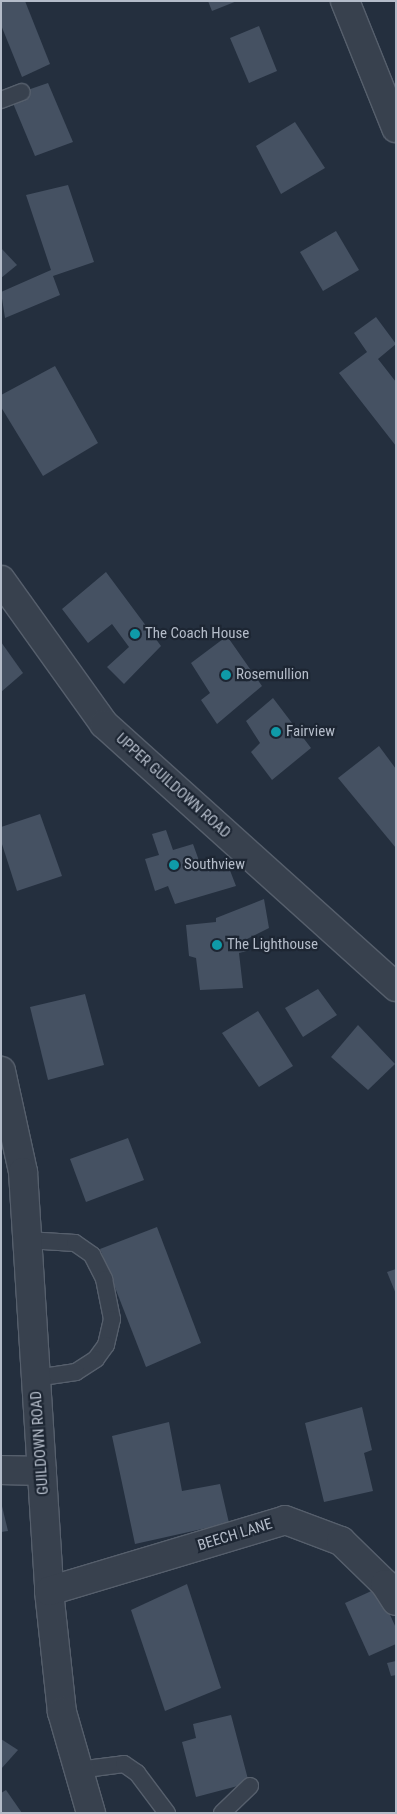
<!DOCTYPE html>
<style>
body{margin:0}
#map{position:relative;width:397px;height:1814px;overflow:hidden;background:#242f3e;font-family:"Roboto Condensed",sans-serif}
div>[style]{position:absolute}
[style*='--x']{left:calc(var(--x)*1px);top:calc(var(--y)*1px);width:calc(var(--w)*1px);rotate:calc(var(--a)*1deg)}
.building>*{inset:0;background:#455162}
.roads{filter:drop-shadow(1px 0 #565f6c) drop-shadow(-1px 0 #565f6c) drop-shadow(0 1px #565f6c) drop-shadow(0 -1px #565f6c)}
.service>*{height:16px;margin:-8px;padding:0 8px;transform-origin:8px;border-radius:8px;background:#38414e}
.minor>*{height:28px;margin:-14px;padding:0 14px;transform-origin:14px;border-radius:14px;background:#38414e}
.dots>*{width:14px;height:14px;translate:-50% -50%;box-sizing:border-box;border:2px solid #1d2633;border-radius:50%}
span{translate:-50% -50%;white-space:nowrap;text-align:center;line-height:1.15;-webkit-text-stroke:4.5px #1d2633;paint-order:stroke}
.poi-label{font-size:15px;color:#b4bcc9}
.left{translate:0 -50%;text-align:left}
.street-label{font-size:15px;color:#b4bcc9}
.frame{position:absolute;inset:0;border:2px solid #b4bcc9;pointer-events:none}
</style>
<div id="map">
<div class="building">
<i style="clip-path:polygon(1px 1px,25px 1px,50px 64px,22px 77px,1px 25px)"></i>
<i style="clip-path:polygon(208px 1px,237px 1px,212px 11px)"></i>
<i style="clip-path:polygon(259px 26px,277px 71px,249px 83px,230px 38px)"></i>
<i style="clip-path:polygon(48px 83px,73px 142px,35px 156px,10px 96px)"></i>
<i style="clip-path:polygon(295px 122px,325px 168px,281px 194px,256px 146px)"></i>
<i style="clip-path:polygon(68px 185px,94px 262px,53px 276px,60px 295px,5px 318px,1px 292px,51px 270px,26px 195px)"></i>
<i style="clip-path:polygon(336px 231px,359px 270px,323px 291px,300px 252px)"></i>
<i style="clip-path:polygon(1px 248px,17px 265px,1px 278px)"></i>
<i style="clip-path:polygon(376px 317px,396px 344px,378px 359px,396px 382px,396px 446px,339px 373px,367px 352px,354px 333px)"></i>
<i style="clip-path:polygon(55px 366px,98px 443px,43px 476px,1px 407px,1px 395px)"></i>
<i style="clip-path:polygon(106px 572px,161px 646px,124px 684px,107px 667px,129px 647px,112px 624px,88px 643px,62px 609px)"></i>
<i style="clip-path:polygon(227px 636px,262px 686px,217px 724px,201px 700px,210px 693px,191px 663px)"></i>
<i style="clip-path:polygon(1px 642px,23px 673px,1px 692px)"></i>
<i style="clip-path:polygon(273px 698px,311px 748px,272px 780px,251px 752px,260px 743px,246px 721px)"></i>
<i style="clip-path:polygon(379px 746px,396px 769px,396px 848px,338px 778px)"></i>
<i style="clip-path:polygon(40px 814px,62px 876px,17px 891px,1px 841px,1px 827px)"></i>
<i style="clip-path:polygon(166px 830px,173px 850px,193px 844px,202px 869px,226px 860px,236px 886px,175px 904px,168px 886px,155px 891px,145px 859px,159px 855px,152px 834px)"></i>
<i style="clip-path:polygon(264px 899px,269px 928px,247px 939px,247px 951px,239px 953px,243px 988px,200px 990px,196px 958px,189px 956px,186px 925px,216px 922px,216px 918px)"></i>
<i style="clip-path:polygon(318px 989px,337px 1015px,303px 1037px,285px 1008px)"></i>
<i style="clip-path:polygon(85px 994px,104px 1065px,48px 1080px,30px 1007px)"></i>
<i style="clip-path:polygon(258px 1011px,293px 1066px,259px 1087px,222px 1033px)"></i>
<i style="clip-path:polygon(358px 1025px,395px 1064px,368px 1090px,331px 1057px)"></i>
<i style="clip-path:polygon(128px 1138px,144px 1180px,86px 1202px,70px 1159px)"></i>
<i style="clip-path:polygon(157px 1227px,201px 1343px,146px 1367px,100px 1249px)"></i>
<i style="clip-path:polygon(396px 1269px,396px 1294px,387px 1272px)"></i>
<i style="clip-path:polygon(362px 1407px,372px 1450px,364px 1453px,373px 1491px,324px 1502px,305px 1423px)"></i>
<i style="clip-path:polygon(169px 1422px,182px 1491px,220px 1484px,229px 1523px,135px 1544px,112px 1436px)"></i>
<i style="clip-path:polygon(1px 1502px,8px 1531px,1px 1532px)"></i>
<i style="clip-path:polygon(187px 1584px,221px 1688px,165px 1711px,131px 1610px)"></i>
<i style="clip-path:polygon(378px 1588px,396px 1628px,396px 1644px,369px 1656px,345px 1603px)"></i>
<i style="clip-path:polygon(396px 1661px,396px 1675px,391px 1676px,387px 1663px)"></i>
<i style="clip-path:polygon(231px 1715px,249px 1783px,196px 1797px,182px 1742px,196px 1738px,193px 1724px)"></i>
<i style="clip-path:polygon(1px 1739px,18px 1750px,1px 1769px)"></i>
<i style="clip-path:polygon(6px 1790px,22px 1813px,1px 1813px,1px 1793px)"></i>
</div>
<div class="roads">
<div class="service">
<i style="--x:1;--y:100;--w:22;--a:-21"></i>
<i style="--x:27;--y:1240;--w:48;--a:3.6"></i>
<i style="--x:75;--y:1243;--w:21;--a:35"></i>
<i style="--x:92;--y:1255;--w:27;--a:63"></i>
<i style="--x:104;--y:1279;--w:41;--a:78.7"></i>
<i style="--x:112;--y:1319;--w:27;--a:103"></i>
<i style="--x:106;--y:1345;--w:17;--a:126"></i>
<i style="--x:96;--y:1359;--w:24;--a:147"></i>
<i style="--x:76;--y:1372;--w:40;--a:171.5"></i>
<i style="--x:78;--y:1770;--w:46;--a:-7.4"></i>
<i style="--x:124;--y:1764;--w:16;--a:35"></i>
<i style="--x:137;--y:1773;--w:50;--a:53.1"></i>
<i style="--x:222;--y:1813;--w:39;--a:-44"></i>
</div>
<div class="minor">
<i style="--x:345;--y:1;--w:137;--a:68.1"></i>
<i style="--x:1;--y:580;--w:177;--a:54.4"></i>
<i style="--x:104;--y:724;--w:393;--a:42"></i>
<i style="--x:1;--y:1071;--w:103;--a:77.7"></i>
<i style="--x:23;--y:1172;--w:420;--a:86.4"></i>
<i style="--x:49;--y:1591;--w:122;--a:83.9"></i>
<i style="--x:62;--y:1712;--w:105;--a:74"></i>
<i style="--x:1;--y:1470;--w:41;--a:1.4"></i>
<i style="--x:49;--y:1591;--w:246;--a:-16.7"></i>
<i style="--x:285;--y:1520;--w:60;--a:20.6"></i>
<i style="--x:341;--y:1541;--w:62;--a:44.3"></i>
<i style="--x:385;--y:1584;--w:20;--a:57"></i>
</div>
</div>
<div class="dots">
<i style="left:135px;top:634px;background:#0f9aa8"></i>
<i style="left:226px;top:675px;background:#0f9aa8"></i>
<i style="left:276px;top:732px;background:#0f9aa8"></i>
<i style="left:174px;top:865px;background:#0f9aa8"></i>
<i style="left:217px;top:945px;background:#0f9aa8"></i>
</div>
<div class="poi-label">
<span class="left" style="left:145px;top:634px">The Coach House</span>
<span class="left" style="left:236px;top:675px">Rosemullion</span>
<span class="left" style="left:286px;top:732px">Fairview</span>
<span class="left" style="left:184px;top:865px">Southview</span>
<span class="left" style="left:227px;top:945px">The Lighthouse</span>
</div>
<div class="street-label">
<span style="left:173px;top:786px;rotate:42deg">UPPER GUILDOWN ROAD</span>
<span style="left:40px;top:1443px;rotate:-94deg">GUILDOWN ROAD</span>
<span style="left:235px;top:1535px;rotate:-17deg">BEECH LANE</span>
</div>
<div class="frame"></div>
</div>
